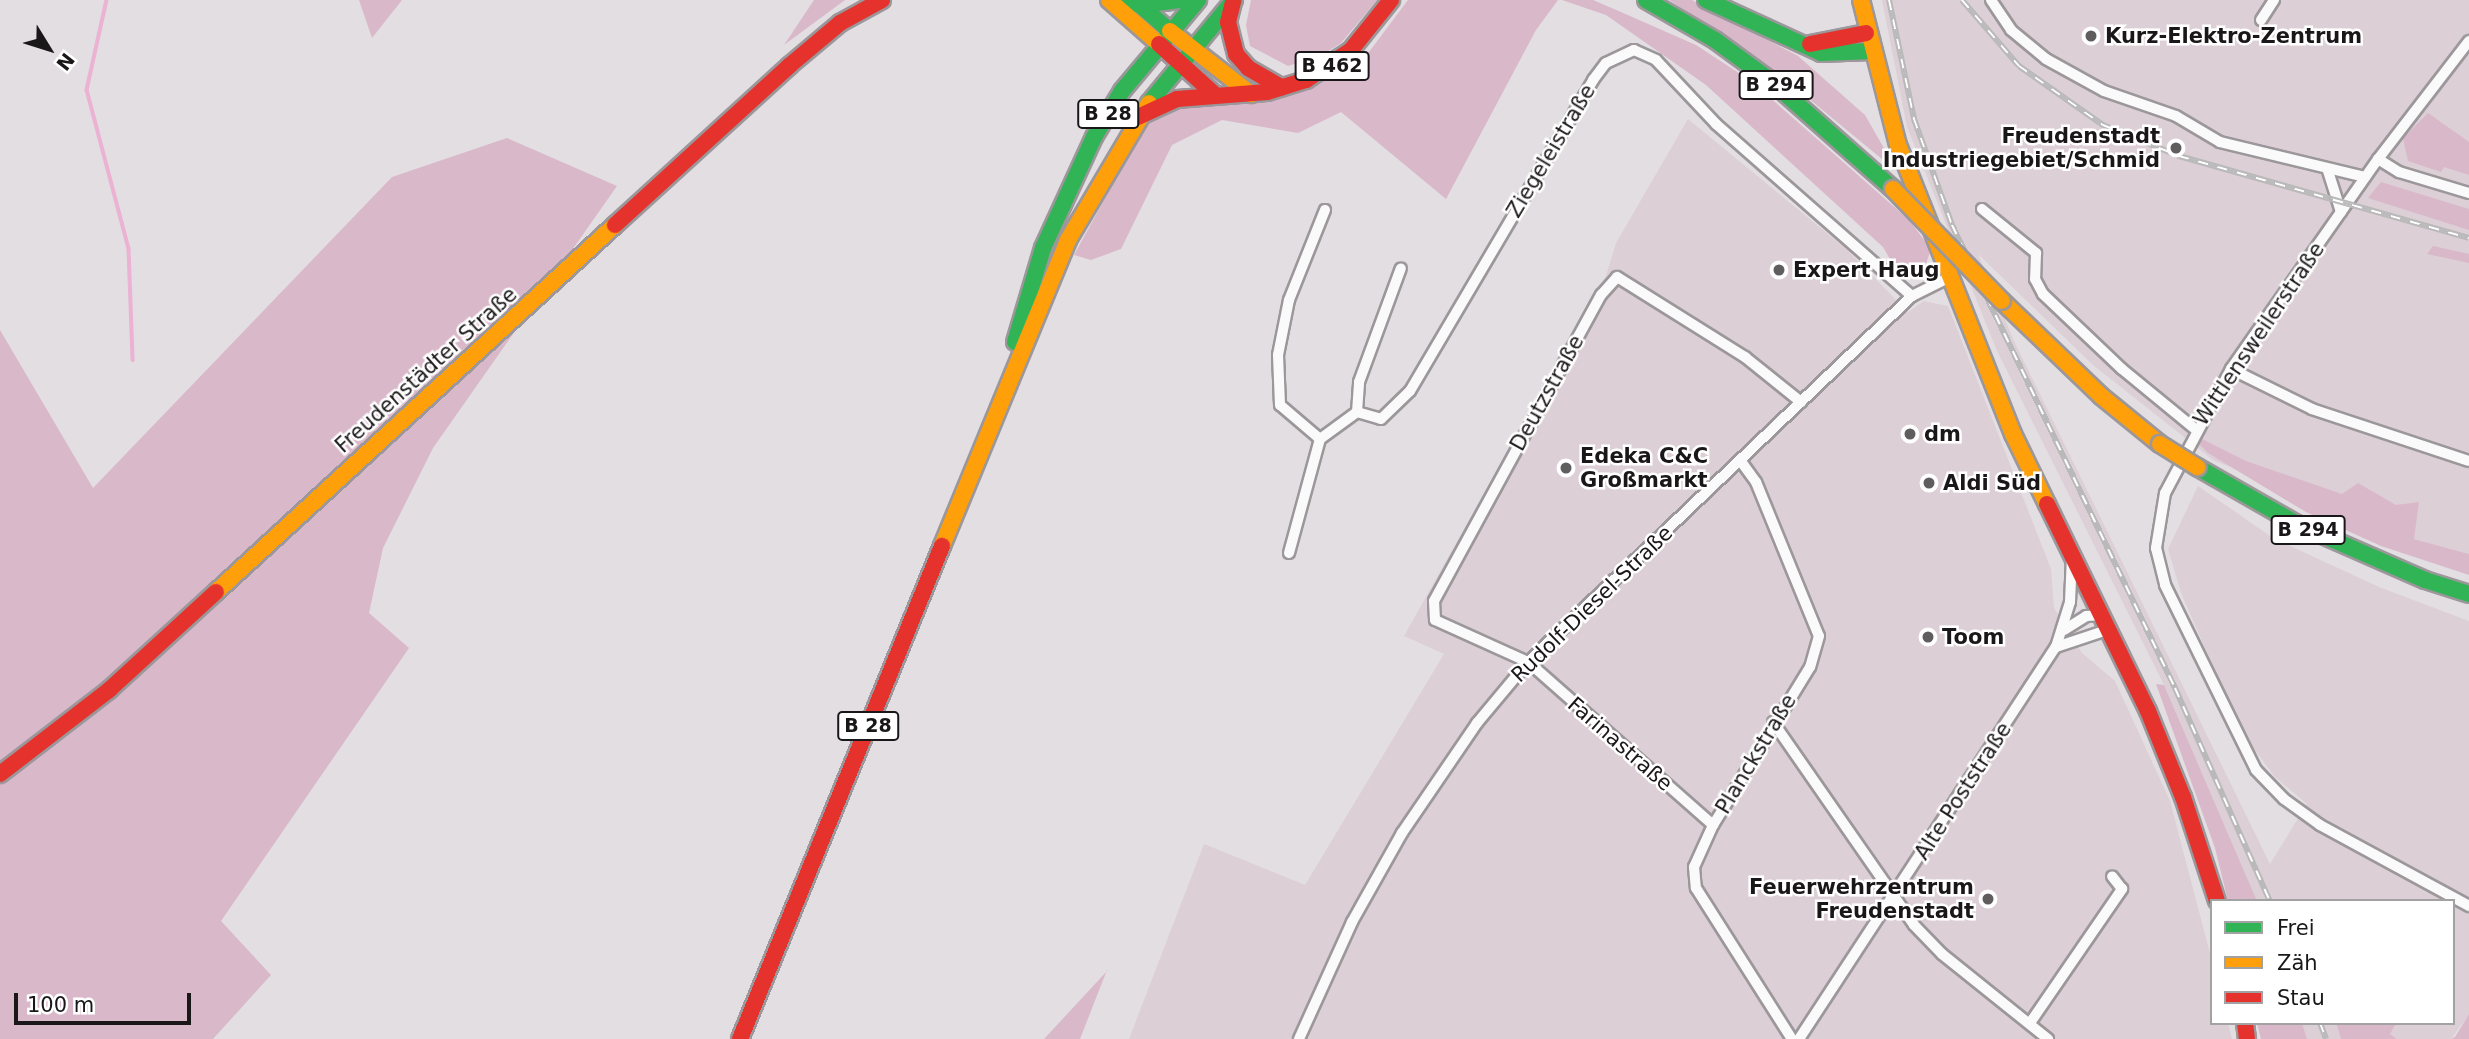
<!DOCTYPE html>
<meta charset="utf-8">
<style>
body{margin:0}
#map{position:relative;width:2469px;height:1039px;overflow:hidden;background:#e3dee1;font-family:"DejaVu Sans",sans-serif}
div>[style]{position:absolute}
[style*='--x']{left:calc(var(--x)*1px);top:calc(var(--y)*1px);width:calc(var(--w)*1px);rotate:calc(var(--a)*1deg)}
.built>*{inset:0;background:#dccfd6}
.green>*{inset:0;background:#d9b8ca}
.stream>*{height:3.5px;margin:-1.75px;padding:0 1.75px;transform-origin:1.75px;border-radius:1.75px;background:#ebb2d3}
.roads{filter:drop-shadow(2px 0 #9b979a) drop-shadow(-2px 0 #9b979a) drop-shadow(0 2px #9b979a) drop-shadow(0 -2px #9b979a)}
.street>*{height:10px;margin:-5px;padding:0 5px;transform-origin:5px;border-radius:5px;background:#fbfafa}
.fast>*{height:16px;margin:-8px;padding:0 8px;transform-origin:8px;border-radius:8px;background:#30b455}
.slow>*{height:16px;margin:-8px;padding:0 8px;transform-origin:8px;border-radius:8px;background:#ff9f0a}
.jam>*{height:16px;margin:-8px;padding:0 8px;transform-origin:8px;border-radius:8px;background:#e5322d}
.rail>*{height:6px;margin-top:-3px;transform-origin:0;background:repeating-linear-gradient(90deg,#fff 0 10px,#b9b9b9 0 20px);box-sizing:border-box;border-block:2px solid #b9b9b9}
.bridges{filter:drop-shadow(2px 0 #9b979a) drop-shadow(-2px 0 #9b979a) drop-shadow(0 2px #9b979a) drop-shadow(0 -2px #9b979a)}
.slow-bridge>*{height:16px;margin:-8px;padding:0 8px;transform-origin:8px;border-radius:8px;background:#ff9f0a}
.dots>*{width:19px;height:19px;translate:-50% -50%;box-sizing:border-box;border:4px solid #fff;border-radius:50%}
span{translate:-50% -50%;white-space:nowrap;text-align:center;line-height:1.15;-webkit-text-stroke:5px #fff;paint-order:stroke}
.shield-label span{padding:2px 5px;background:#fff;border:2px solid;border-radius:5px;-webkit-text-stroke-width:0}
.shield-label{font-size:19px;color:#1a1718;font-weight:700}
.poi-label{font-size:21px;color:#1a1718;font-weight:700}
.left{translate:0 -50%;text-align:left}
.right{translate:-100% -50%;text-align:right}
.street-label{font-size:21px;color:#1a1718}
.legend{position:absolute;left:2210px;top:899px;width:245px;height:126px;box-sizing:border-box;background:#fff;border:2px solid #a3a2a3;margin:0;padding:9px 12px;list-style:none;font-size:21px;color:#1a1718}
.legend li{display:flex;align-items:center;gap:14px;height:35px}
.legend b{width:35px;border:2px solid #a3a2a3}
.north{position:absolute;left:14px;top:14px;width:70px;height:70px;-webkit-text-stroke:5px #fff;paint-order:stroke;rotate:128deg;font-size:19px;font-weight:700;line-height:28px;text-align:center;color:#1a1718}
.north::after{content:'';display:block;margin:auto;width:24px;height:32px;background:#1a1718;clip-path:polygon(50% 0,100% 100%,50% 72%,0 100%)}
.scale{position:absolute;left:14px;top:993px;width:177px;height:32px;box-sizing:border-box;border:4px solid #1a1718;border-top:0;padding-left:9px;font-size:21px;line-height:24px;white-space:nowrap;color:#1a1718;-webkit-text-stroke:5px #fff;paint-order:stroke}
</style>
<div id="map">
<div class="built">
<i style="clip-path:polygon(1882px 0,2469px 0,2469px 554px,2389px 532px,2213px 460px,2093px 365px,1978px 254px,2013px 339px,2270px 864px,2307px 804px,2275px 777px,2242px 733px,2181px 593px,2168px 549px,2198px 486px,2273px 538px,2379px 587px,2469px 621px,2469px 1014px,2451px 1039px,2397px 1039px,2376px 1023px,2453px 1023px,2453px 901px,2257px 901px,2164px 685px,1997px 351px,1907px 127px)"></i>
<i style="clip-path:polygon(1688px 119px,1845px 248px,1908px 312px,1924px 301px,1948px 306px,2051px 569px,2054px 608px,2082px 653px,2115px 681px,2170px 801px,2212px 961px,2212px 1023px,2228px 1023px,2232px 1039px,1129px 1039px,1204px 844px,1305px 885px,1444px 654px,1404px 636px,1606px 276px,1616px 243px)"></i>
<i style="clip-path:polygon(2302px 1023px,2336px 1023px,2341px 1039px,2307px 1039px)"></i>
</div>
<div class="green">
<i style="clip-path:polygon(359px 0,402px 0,372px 38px)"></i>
<i style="clip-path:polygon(814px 0,845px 0,784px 45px)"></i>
<i style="clip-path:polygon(1251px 0,1377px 0,1341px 43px,1322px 55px,1288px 66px,1250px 46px,1246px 25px)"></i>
<i style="clip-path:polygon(1408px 0,1558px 0,1536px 30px,1446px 199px,1341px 112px,1298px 133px,1222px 120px,1172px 145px,1121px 249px,1091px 260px,1074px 255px,1144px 127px,1168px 110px,1309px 86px,1344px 71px,1369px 52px)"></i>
<i style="clip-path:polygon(1562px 0,1593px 0,1614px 9px,1696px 45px,1751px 81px,1909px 220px,1931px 249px,1924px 270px,1915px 277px,1895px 268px,1883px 247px,1706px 85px,1606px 15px)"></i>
<i style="clip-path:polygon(1669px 0,1692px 0,1798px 56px,1865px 115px,1889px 157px,1888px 164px,1791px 84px)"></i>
<i style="clip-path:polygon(2428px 113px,2469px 142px,2469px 175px,2444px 167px,2441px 172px,2408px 161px,2403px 138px)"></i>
<i style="clip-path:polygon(507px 138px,617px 186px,433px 448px,383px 548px,369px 613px,409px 648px,221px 921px,271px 975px,213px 1039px,0 1039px,0 330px,93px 488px,392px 177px)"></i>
<i style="clip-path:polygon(2381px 182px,2469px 209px,2469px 230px,2368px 198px)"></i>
<i style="clip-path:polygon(2433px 246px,2469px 254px,2469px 263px,2427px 254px)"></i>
<i style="clip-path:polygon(2202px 439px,2246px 461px,2342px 494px,2358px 483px,2396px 505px,2419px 502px,2414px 539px,2469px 554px,2469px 575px,2381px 546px,2306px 512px,2208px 453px,2198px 443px)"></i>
<i style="clip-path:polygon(2156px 684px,2164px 685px,2257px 901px,2228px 901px,2215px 848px)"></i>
<i style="clip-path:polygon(1107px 970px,1080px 1039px,1044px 1039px,1108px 970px)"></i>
<i style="clip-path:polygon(2469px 1014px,2469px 1039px,2451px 1039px,2455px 1037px)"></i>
<i style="clip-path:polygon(2257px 1023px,2302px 1023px,2307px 1039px,2261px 1039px)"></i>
<i style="clip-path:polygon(2336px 1023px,2396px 1023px,2390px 1034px,2397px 1039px,2341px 1039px)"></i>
</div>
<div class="stream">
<i style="--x:107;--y:0;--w:92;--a:102.5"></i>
<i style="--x:87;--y:90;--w:164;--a:75.2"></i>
<i style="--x:129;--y:249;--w:111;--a:87.9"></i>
</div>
<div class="roads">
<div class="street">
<i style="--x:1991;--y:0;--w:36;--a:56"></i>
<i style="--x:2011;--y:30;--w:45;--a:39.6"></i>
<i style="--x:2046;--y:59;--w:66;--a:28.9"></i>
<i style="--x:2104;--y:91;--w:76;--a:19.1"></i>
<i style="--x:2176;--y:116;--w:51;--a:30.6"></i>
<i style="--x:2220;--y:142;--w:149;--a:13.6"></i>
<i style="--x:2261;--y:20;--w:24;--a:-57"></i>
<i style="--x:2469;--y:41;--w:149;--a:127.6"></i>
<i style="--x:2378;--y:159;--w:256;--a:125"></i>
<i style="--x:2231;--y:369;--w:140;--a:118"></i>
<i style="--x:2165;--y:493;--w:56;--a:99.3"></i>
<i style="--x:2156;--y:548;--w:38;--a:76"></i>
<i style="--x:2165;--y:585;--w:206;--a:63.8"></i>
<i style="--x:2256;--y:770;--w:40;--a:46"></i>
<i style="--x:2284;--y:799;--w:44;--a:35.8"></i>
<i style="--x:2320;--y:825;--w:170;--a:28.5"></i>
<i style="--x:2378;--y:159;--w:25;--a:32"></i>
<i style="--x:2399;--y:172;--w:73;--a:16.7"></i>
<i style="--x:2328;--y:171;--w:43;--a:72.4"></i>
<i style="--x:1982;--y:209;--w:70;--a:39.2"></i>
<i style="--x:2036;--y:253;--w:26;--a:92"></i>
<i style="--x:2035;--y:279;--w:17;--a:62"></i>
<i style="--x:2043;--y:294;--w:109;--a:43.5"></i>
<i style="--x:2122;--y:369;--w:94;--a:39.4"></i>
<i style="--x:2231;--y:369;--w:90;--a:26.3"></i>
<i style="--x:2312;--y:409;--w:165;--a:18.3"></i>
<i style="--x:1357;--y:412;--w:25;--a:16"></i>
<i style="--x:1381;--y:419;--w:40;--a:-44"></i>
<i style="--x:1410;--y:391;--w:361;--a:-59.5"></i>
<i style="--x:1593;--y:80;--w:21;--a:-53"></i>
<i style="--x:1606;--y:63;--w:31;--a:-25"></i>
<i style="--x:1634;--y:50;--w:24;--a:24"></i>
<i style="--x:1656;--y:60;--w:88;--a:46.8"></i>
<i style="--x:1716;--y:124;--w:261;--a:41.3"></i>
<i style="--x:1357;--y:412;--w:30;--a:-86"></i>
<i style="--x:1359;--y:382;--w:121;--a:-69.8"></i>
<i style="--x:1320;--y:439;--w:52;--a:-139.6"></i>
<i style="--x:1280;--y:405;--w:50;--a:-92.3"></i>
<i style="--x:1278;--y:355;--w:56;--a:-78.7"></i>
<i style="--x:1289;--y:300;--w:97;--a:-68.2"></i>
<i style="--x:1740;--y:460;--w:27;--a:54"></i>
<i style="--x:1756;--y:482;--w:166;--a:67.8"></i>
<i style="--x:1819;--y:636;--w:32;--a:106"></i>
<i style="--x:1810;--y:667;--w:185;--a:121.5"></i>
<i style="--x:1713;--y:825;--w:46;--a:114.3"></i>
<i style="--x:1694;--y:867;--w:21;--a:85"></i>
<i style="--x:1696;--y:888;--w:179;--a:57.6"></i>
<i style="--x:1289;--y:553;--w:118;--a:-74.8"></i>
<i style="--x:1320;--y:439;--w:46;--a:-36.1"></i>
<i style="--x:2064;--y:630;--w:26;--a:-32"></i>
<i style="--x:2086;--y:616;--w:17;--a:-3"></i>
<i style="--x:2056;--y:647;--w:57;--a:-18.4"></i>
<i style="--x:1773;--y:722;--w:247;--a:55.2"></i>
<i style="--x:1914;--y:925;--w:40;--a:46"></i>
<i style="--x:1942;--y:954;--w:136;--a:38.7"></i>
<i style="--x:1713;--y:825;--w:247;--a:-138.6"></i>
<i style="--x:1528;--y:662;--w:102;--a:-155.7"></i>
<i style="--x:1435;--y:620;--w:19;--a:-93"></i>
<i style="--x:1434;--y:601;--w:349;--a:-61.4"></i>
<i style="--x:1601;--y:295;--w:24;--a:-48"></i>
<i style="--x:1617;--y:277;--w:151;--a:32"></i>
<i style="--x:1745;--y:357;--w:72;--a:38.8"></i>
<i style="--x:2030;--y:1023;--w:163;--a:-55.5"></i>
<i style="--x:2122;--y:889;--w:16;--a:-128"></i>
<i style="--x:1299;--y:1039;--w:128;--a:-65.6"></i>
<i style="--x:1352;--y:922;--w:102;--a:-60.7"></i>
<i style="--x:1402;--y:833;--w:133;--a:-55.7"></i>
<i style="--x:1477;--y:723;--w:80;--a:-50.1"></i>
<i style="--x:1528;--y:662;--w:530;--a:-43.63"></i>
<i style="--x:1912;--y:296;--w:42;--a:-26.6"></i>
<i style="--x:1799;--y:1039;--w:469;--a:-56.8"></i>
<i style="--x:2056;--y:647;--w:47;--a:-72.7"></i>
<i style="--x:2070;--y:602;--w:46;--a:-87.5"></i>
</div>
<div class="fast">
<i style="--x:1123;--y:0;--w:18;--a:16"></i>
<i style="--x:1140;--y:5;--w:40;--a:41"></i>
<i style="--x:1646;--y:0;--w:80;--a:30.1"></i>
<i style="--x:1715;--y:40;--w:69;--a:36.2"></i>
<i style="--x:1771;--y:81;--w:163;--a:41.5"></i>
<i style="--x:1706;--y:0;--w:127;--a:24.7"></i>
<i style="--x:1821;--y:53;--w:50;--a:-2.3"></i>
<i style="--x:1140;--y:5;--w:40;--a:-7.1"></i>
<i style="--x:1149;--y:103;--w:134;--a:-50.5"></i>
<i style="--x:1015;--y:342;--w:98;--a:-73.4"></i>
<i style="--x:1043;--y:248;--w:122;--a:-65.3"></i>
<i style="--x:1094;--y:137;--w:54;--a:-58.7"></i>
<i style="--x:1122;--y:91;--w:119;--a:-50.1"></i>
<i style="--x:2197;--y:467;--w:115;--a:29.7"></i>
<i style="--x:2297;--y:524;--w:140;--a:23.6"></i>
<i style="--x:2425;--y:580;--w:46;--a:17.7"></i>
</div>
<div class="slow">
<i style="--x:1109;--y:0;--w:67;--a:41.3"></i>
<i style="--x:1861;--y:0;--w:150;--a:75.7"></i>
<i style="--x:1898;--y:145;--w:311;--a:68.3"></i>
<i style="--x:2013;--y:434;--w:78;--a:64.1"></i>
<i style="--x:1170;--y:31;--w:103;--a:37.9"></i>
<i style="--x:2002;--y:301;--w:137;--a:43.8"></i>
<i style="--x:2101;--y:396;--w:76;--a:39.1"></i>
<i style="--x:942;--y:546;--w:331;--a:-67.6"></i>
<i style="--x:1068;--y:240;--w:159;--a:-59.4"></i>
<i style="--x:216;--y:592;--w:542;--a:-42.61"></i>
</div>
<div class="jam">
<i style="--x:1233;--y:2;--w:21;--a:104"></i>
<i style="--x:1228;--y:22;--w:33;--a:76"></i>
<i style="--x:1236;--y:54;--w:18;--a:49"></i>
<i style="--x:1248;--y:68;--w:39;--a:30"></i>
<i style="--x:1159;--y:44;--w:73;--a:42.2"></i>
<i style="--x:1810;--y:44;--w:57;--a:-11.1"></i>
<i style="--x:1138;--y:117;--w:43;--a:-24.8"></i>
<i style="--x:1177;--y:99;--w:90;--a:-4.4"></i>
<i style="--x:1267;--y:92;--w:41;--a:-17.1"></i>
<i style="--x:1306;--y:80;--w:54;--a:-33.7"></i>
<i style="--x:1351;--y:50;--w:64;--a:-51.3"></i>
<i style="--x:615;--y:225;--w:236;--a:-42.4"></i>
<i style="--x:789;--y:66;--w:67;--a:-40.1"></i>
<i style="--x:840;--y:23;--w:48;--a:-28.7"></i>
<i style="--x:2047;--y:504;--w:230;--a:64"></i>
<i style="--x:2148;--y:711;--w:93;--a:67.9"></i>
<i style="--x:2183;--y:797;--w:109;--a:71.9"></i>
<i style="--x:0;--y:774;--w:138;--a:-37.6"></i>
<i style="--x:109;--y:690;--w:145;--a:-42.5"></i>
<i style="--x:2245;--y:1023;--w:16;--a:83"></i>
<i style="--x:740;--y:1039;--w:533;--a:-67.72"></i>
</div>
</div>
<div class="rail">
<i style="--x:1889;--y:0;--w:122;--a:78.1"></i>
<i style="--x:1914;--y:119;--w:113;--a:70.3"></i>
<i style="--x:1952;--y:225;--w:514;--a:64.28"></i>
<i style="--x:2175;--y:688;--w:233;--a:66"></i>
<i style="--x:1962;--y:0;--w:87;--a:49.2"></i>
<i style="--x:2019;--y:66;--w:103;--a:35.1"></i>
<i style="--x:2103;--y:125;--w:82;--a:22.2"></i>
<i style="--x:2179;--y:156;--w:301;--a:15.8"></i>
<i style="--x:2320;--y:1023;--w:17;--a:69"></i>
</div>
<div class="bridges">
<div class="slow-bridge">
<i style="--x:1893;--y:189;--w:156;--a:45.8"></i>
<i style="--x:2160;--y:444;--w:44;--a:31.9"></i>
</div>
</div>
<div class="dots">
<i style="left:2091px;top:36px;background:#605d5e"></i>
<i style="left:2176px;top:148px;background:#605d5e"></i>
<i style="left:1779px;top:270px;background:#605d5e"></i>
<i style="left:1910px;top:434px;background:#605d5e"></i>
<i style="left:1566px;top:468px;background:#605d5e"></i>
<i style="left:1929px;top:483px;background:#605d5e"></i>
<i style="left:1928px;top:637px;background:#605d5e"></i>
<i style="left:1988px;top:899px;background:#605d5e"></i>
</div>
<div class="shield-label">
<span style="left:1332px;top:66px">B 462</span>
<span style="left:1776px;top:85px">B 294</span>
<span style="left:1108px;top:114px">B 28</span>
<span style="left:2308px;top:530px">B 294</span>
<span style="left:868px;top:726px">B 28</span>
</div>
<div class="poi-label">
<span class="left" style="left:2105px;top:36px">Kurz-Elektro-Zentrum</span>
<span class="right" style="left:2160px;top:148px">Freudenstadt<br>Industriegebiet/Schmid</span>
<span class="left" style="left:1793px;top:270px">Expert Haug</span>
<span class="left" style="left:1924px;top:434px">dm</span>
<span class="left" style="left:1580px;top:468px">Edeka C&amp;C<br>Großmarkt</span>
<span class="left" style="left:1943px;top:483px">Aldi Süd</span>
<span class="left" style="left:1942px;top:637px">Toom</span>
<span class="right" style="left:1974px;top:899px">Feuerwehrzentrum<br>Freudenstadt</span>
</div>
<div class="street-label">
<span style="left:1551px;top:151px;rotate:-59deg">Ziegeleistraße</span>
<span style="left:2259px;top:334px;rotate:-56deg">Wittlensweilerstraße</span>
<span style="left:426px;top:370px;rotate:-42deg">Freudenstädter Straße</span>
<span style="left:1547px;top:393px;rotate:-61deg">Deutzstraße</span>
<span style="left:1592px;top:604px;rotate:-44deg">Rudolf-Diesel-Straße</span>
<span style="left:1620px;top:744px;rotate:41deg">Farinastraße</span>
<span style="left:1756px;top:754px;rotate:-59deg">Planckstraße</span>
<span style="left:1963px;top:791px;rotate:-57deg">Alte Poststraße</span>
</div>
<ul class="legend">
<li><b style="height:9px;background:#30b455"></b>Frei</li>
<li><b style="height:9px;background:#ff9f0a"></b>Zäh</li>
<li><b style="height:9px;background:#e5322d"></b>Stau</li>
</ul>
<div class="north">N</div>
<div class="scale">100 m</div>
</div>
